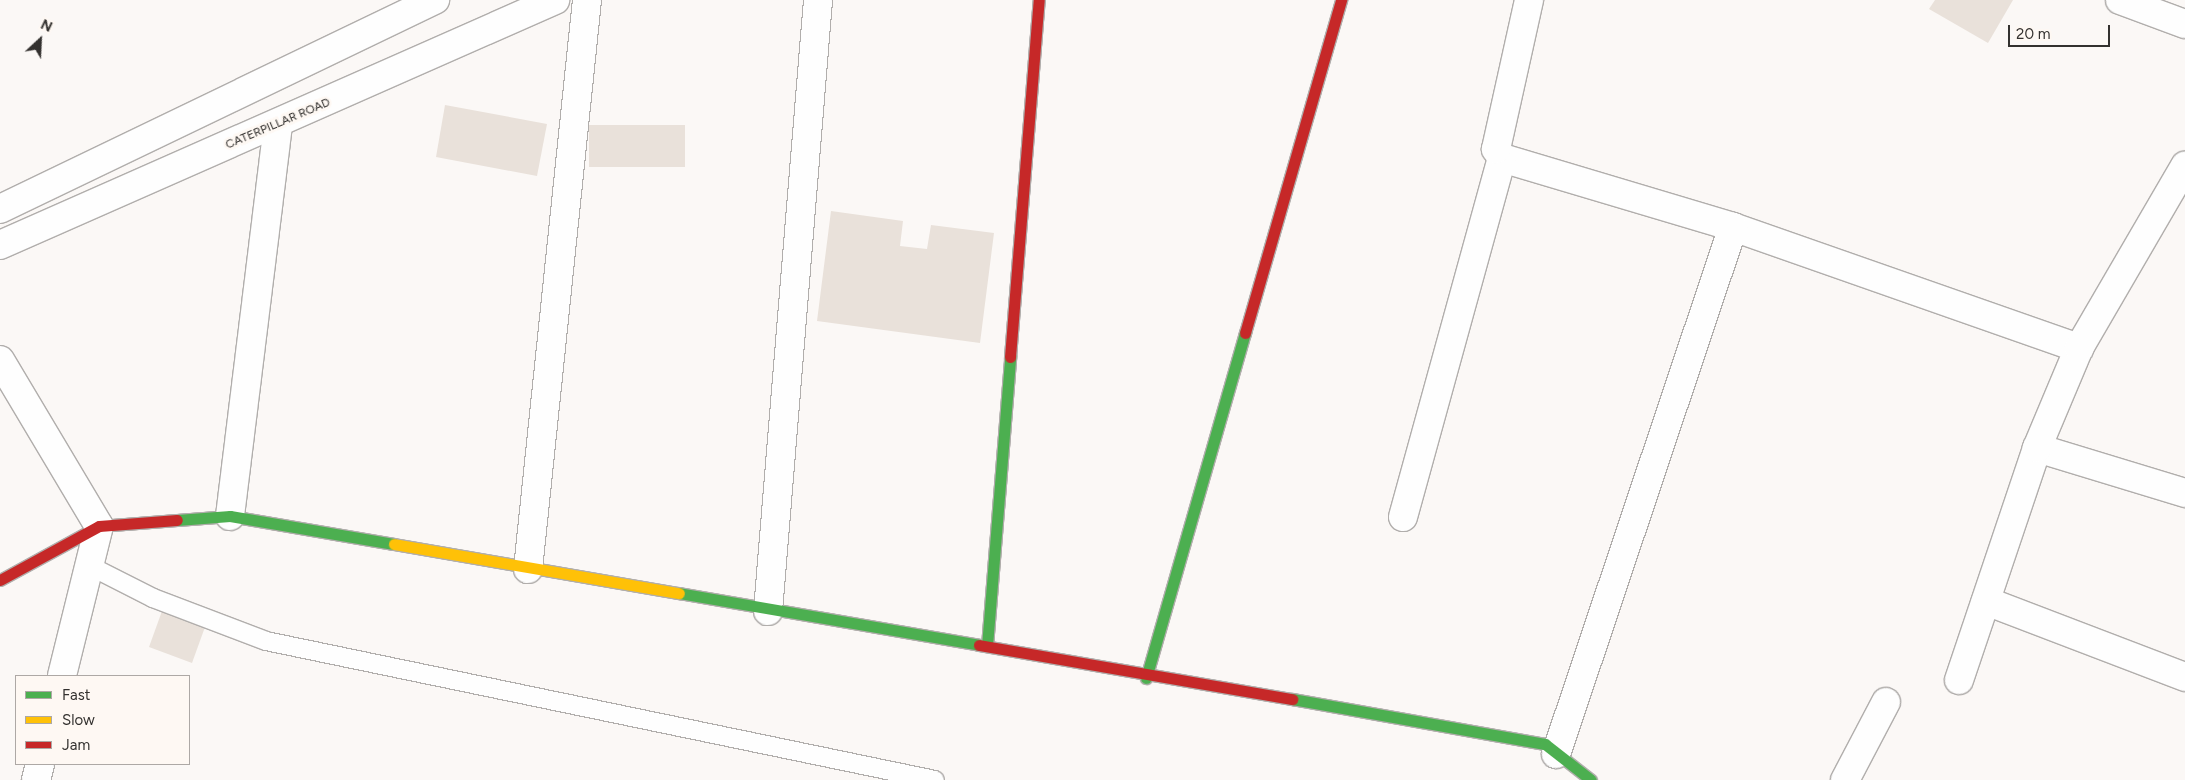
<!DOCTYPE html>
<style>
body{margin:0}
#map{position:relative;width:2185px;height:780px;overflow:hidden;background:#fbf8f6;font-family:Figtree,sans-serif}
div>[style]{position:absolute}
[style*='--x']{left:calc(var(--x)*1px);top:calc(var(--y)*1px);width:calc(var(--w)*1px);rotate:calc(var(--a)*1deg)}
.building>*{inset:0;background:#e9e1da}
.roads{filter:drop-shadow(1px 0 #b1aeac) drop-shadow(-1px 0 #b1aeac) drop-shadow(0 1px #b1aeac) drop-shadow(0 -1px #b1aeac)}
.lane>*{height:18px;margin:-9px;padding:0 9px;transform-origin:9px;border-radius:9px;background:#fefefe}
.street>*{height:28px;margin:-14px;padding:0 14px;transform-origin:14px;border-radius:14px;background:#fefefe}
.fast>*{height:11px;margin:-5.5px;padding:0 5.5px;transform-origin:5.5px;border-radius:5.5px;background:#4caf50}
.slow>*{height:11px;margin:-5.5px;padding:0 5.5px;transform-origin:5.5px;border-radius:5.5px;background:#ffc107}
.jam>*{height:11px;margin:-5.5px;padding:0 5.5px;transform-origin:5.5px;border-radius:5.5px;background:#c62828}
span{translate:-50% -50%;white-space:nowrap;text-align:center;line-height:1.15;-webkit-text-stroke:5px #fef8f3;paint-order:stroke}
.street-label{font-size:12px;color:#33312f}
.legend{position:absolute;left:15px;top:675px;width:175px;height:90px;box-sizing:border-box;background:#fef8f3;border:1px solid #ada8a5;margin:0;padding:6px 9px;list-style:none;font-size:15px;color:#33312f}
.legend li{display:flex;align-items:center;gap:10px;height:25px}
.legend b{width:25px;border:1px solid #ada8a5}
.north{position:absolute;left:15px;top:15px;width:50px;height:50px;-webkit-text-stroke:4px #fef8f3;paint-order:stroke;rotate:25deg;font-size:14px;font-weight:700;line-height:20px;text-align:center;color:#33312f}
.north::after{content:'';display:block;margin:auto;width:18px;height:22px;background:#33312f;clip-path:polygon(50% 0,100% 100%,50% 72%,0 100%)}
.scale{position:absolute;left:2008px;top:25px;width:102px;height:22px;box-sizing:border-box;border:2px solid #33312f;border-top:0;padding-left:6px;font-size:15px;line-height:18px;white-space:nowrap;color:#33312f;-webkit-text-stroke:4px #fef8f3;paint-order:stroke}
</style>
<div id="map">
<div class="building">
<i style="clip-path:polygon(1935px 0,2013px 0,1988px 43px,1929px 9px)"></i>
<i style="clip-path:polygon(445px 105px,547px 124px,537px 176px,436px 157px)"></i>
<i style="clip-path:polygon(589px 125px,685px 125px,685px 167px,589px 167px)"></i>
<i style="clip-path:polygon(831px 211px,903px 221px,900px 246px,927px 249px,931px 225px,994px 233px,980px 343px,817px 321px)"></i>
<i style="clip-path:polygon(162px 611px,205px 627px,192px 663px,149px 647px)"></i>
</div>
<div class="roads">
<div class="lane">
<i style="--x:90;--y:566;--w:71;--a:26.9"></i>
<i style="--x:153;--y:598;--w:121;--a:20.8"></i>
<i style="--x:266;--y:641;--w:683;--a:11.74"></i>
</div>
<div class="street">
<i style="--x:2120;--y:0;--w:69;--a:20.3"></i>
<i style="--x:1502;--y:158;--w:241;--a:16.6"></i>
<i style="--x:1733;--y:227;--w:367;--a:19.3"></i>
<i style="--x:0;--y:209;--w:483;--a:-25.7"></i>
<i style="--x:0;--y:245;--w:607;--a:-23.82"></i>
<i style="--x:0;--y:360;--w:193;--a:59.2"></i>
<i style="--x:99;--y:526;--w:154;--a:103.9"></i>
<i style="--x:2037;--y:448;--w:155;--a:16.9"></i>
<i style="--x:230;--y:516;--w:395;--a:-83"></i>
<i style="--x:1403;--y:517;--w:372;--a:-74.6"></i>
<i style="--x:1502;--y:158;--w:11;--a:-124"></i>
<i style="--x:1496;--y:149;--w:153;--a:-77.5"></i>
<i style="--x:528;--y:569;--w:572;--a:-84.08"></i>
<i style="--x:1986;--y:601;--w:213;--a:20.9"></i>
<i style="--x:768;--y:611;--w:613;--a:-85.32"></i>
<i style="--x:1959;--y:680;--w:245;--a:-71.4"></i>
<i style="--x:2037;--y:448;--w:108;--a:-67.2"></i>
<i style="--x:2079;--y:348;--w:211;--a:-59.8"></i>
<i style="--x:1556;--y:754;--w:556;--a:-71.43"></i>
<i style="--x:36;--y:780;--w:16;--a:-76"></i>
<i style="--x:1845;--y:780;--w:88;--a:-62.3"></i>
</div>
<div class="fast">
<i style="--x:177;--y:520;--w:53;--a:-4.3"></i>
<i style="--x:230;--y:516;--w:166;--a:9.7"></i>
<i style="--x:679;--y:593;--w:304;--a:9.8"></i>
<i style="--x:987;--y:646;--w:290;--a:-85.4"></i>
<i style="--x:1146;--y:678;--w:359;--a:-74"></i>
<i style="--x:1292;--y:699;--w:257;--a:10.1"></i>
<i style="--x:1545;--y:744;--w:58;--a:38"></i>
</div>
<div class="slow">
<i style="--x:394;--y:544;--w:289;--a:9.8"></i>
</div>
<div class="jam">
<i style="--x:1245;--y:333;--w:347;--a:-73.9"></i>
<i style="--x:1010;--y:357;--w:358;--a:-85.4"></i>
<i style="--x:0;--y:580;--w:113;--a:-28.6"></i>
<i style="--x:99;--y:526;--w:78;--a:-4.4"></i>
<i style="--x:979;--y:645;--w:318;--a:9.8"></i>
</div>
</div>
<div class="street-label">
<span style="left:278px;top:124px;rotate:-23deg">CATERPILLAR ROAD</span>
</div>
<ul class="legend">
<li><b style="height:6px;background:#4caf50"></b>Fast</li>
<li><b style="height:6px;background:#ffc107"></b>Slow</li>
<li><b style="height:6px;background:#c62828"></b>Jam</li>
</ul>
<div class="north">N</div>
<div class="scale">20 m</div>
</div>
